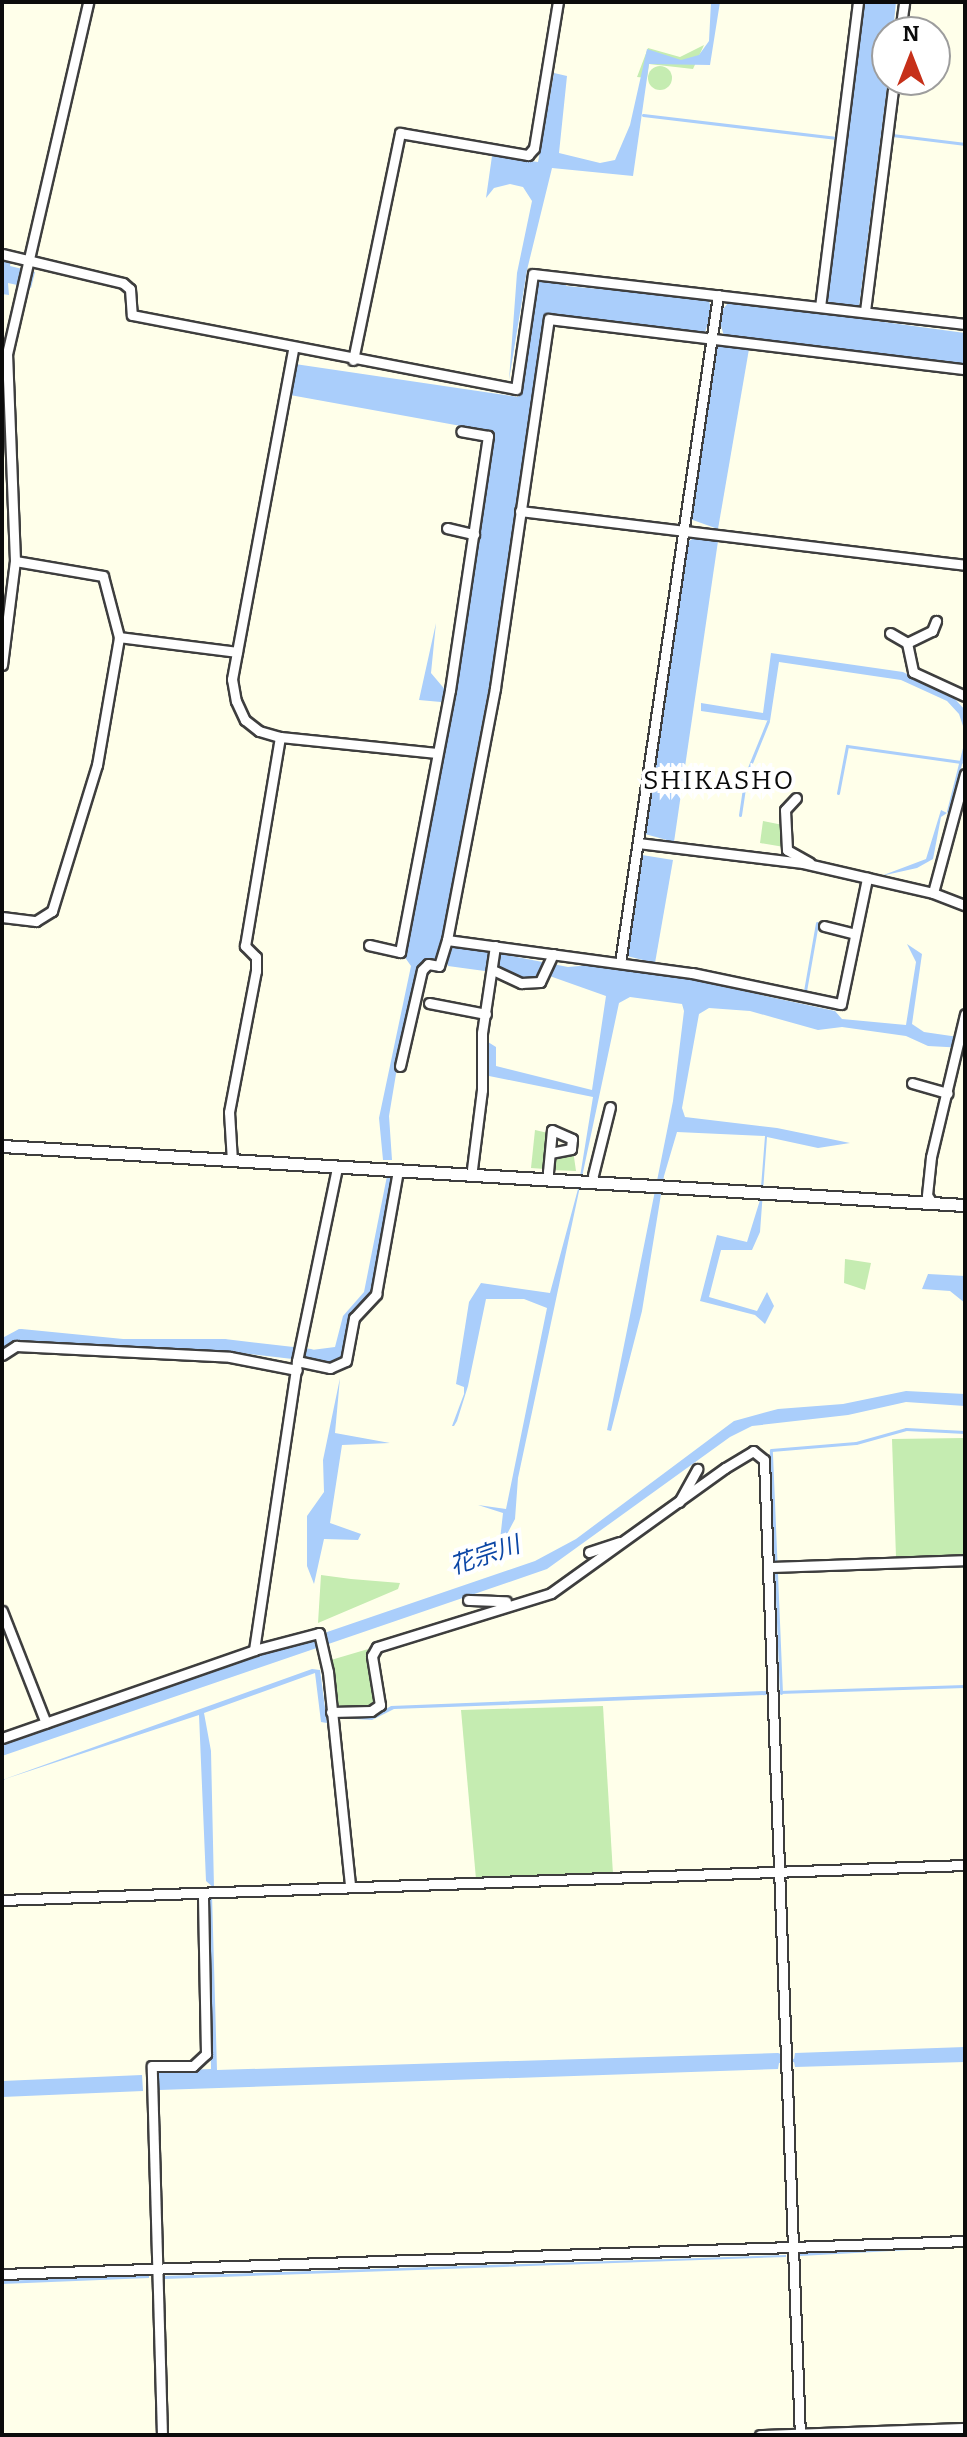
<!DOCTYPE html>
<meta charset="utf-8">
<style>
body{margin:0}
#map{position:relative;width:967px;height:2437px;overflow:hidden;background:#ffffea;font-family:Bitter,"Noto Sans JP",serif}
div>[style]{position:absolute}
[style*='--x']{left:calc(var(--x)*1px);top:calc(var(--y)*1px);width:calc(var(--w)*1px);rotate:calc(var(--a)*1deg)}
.green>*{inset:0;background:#c5ecb1}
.round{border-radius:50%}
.water>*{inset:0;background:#aacefb}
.stream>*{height:3px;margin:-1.5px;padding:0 1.5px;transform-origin:1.5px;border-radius:1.5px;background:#aacefb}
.canal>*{height:12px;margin:-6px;padding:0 6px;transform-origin:6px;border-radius:6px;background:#aacefb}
.roads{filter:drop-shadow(2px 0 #3e3e3e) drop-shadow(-2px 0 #3e3e3e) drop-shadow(0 2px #3e3e3e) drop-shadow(0 -2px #3e3e3e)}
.minor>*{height:9px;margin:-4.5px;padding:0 4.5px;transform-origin:4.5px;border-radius:4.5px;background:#fff}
.tertiary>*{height:11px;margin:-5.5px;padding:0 5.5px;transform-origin:5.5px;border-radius:5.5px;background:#fff}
span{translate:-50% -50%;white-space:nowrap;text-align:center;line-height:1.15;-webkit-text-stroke:8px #fff;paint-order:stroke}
.water-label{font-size:24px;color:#0c47a6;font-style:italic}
.quarter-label{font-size:26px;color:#0b0b0b;letter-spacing:2px}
.frame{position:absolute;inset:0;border:4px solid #0b0b0b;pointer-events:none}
.north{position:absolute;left:871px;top:16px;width:80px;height:80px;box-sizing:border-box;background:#fff;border:2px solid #9d9d9d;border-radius:50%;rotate:0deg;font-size:22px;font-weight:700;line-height:32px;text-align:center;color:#0b0b0b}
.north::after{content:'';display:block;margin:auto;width:28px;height:36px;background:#c63019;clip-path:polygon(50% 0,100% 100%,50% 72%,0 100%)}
</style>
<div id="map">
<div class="green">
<i style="clip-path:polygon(704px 45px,693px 69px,649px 64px,647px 78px,637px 77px,648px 48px,680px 57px)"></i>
<i class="round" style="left:648px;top:66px;width:24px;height:24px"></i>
<i style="clip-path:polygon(763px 821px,783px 825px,784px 847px,760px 843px)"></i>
<i style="clip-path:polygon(535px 1130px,548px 1133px,545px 1169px,531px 1168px)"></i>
<i style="clip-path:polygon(573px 1150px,576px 1171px,551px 1170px,552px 1156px)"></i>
<i style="clip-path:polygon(845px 1259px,871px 1263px,865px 1290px,844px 1283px)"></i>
<i style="clip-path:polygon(965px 1438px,965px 1555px,896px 1557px,892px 1439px)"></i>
<i style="clip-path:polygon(321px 1575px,351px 1579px,400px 1583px,398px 1589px,318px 1623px)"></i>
<i style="clip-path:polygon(375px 1647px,377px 1703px,370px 1708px,335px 1707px,331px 1660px)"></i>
<i style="clip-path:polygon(603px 1706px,613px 1874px,476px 1879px,461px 1710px)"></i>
</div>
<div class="water">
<i style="clip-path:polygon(711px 2px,720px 2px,710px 65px,649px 64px,633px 176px,552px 168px,527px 270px,509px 380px,517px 273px,532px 201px,523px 187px,510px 184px,494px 188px,486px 198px,492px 156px,538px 162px,554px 73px,567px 76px,559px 153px,600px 163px,615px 160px,630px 125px,647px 49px,681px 60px,699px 55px,709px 41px)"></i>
<i style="clip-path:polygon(864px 2px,896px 2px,893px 32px,887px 32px,888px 80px,859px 307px,825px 301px)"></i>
<i style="clip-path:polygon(2px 253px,12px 255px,10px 266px,35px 272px,31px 288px,8px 283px,9px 295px,2px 294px)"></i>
<i style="clip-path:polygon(541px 279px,567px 282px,566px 286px,709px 299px,710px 306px,723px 309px,729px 302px,744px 303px,965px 333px,965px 364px,741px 338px,724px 336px,721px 326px,707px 326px,705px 333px,545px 315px,494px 661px,440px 946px,437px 961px,427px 962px,399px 1056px,389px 1116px,392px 1160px,383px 1160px,379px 1118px,411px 966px,404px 956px,467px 616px,494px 432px,290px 395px,295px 364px,518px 397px,535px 282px)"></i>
<i style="clip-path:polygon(717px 346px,749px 349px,718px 529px,690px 519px)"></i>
<i style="clip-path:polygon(694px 538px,718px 541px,674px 842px,645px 834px,689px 541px)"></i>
<i style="clip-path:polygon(436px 623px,431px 673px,447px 692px,441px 702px,419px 700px)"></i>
<i style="clip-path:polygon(771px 653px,903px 672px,954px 698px,965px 710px,965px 732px,959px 714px,947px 701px,901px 680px,779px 662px,770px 721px,701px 711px,701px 703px,763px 713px)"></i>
<i style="clip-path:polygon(941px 810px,947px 813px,941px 817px,933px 859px,917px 868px,881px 876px,926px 859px)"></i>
<i style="clip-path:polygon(642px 855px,673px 860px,655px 963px,627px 956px)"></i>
<i style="clip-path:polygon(907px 944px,922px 954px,912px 1024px,924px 1032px,965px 1038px,965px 1048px,928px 1046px,906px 1036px,842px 1027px,818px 1030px,750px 1011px,709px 1008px,699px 1014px,682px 1108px,685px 1117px,777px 1128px,850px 1143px,818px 1148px,767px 1137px,760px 1232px,752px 1250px,721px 1250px,709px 1297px,757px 1311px,767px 1292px,774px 1306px,765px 1324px,755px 1315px,700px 1301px,717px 1235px,747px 1242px,760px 1200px,765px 1136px,677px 1132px,664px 1176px,642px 1311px,611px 1431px,607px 1430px,673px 1101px,684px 1011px,682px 1004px,630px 997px,619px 1003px,518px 1478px,515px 1519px,499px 1549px,503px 1513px,478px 1505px,506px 1509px,547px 1308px,524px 1299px,486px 1299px,468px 1386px,457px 1421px,454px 1426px,452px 1426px,464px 1394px,464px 1387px,456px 1384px,469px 1302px,481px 1283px,550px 1293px,578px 1189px,593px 1097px,489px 1076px,488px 1042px,496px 1047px,496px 1066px,592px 1090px,606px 996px,544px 974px,522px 980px,499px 970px,498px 964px,492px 964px,492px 972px,448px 966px,444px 954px,451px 947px,487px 952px,493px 960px,499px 960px,501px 954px,568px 967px,590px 965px,683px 978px,835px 1011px,842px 1019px,906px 1025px,916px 962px)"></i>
<i style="clip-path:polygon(387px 1176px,395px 1176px,372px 1294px,351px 1315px,342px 1359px,331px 1365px,303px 1357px,304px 1351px,335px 1347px,343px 1316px,364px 1292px)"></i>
<i style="clip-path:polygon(928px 1274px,965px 1276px,965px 1303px,950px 1291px,922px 1289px)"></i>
<i style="clip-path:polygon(340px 1378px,335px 1433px,390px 1443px,342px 1445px,330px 1523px,361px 1534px,358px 1540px,324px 1539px,314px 1584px,307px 1566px,307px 1516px,324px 1492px,323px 1460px)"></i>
<i style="clip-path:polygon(906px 1391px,965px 1394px,965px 1406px,906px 1402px,848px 1415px,752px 1426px,730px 1437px,547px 1569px,2px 1756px,2px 1743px,535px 1561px,576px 1539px,734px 1421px,778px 1409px,843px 1404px)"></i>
<i style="clip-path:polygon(312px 1669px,320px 1670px,327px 1723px,321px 1722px,315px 1673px,204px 1713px,211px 1751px,214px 1888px,206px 1881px,199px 1715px,2px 1780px)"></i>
<i style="clip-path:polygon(965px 1685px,965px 1688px,779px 1694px,779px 1691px)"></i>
<i style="clip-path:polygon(767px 1691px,767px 1695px,394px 1709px,372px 1720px,336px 1718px,374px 1716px,391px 1706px)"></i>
<i style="clip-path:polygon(208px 1895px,212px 1895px,217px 2070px,778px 2053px,794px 2059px,795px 2053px,965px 2047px,965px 2062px,795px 2067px,794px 2062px,779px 2063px,778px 2069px,159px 2090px,159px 2071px,211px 2069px)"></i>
<i style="clip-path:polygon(142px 2075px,143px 2091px,2px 2097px,2px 2081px)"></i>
<i style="clip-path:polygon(965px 2247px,800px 2256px,800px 2253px)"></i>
<i style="clip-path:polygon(786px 2255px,786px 2257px,164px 2279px,164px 2276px)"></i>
<i style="clip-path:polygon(149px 2275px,149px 2278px,2px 2284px,2px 2281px)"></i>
</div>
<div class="stream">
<i style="--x:643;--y:115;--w:193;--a:6.8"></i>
<i style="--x:892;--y:135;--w:74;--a:7"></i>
<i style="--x:838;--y:793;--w:48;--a:-79.2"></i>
<i style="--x:847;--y:746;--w:115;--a:8"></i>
<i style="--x:948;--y:811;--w:69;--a:-75.8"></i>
<i style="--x:740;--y:815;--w:40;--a:-81.5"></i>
<i style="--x:746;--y:775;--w:58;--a:-67.8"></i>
<i style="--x:805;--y:991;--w:69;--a:-80"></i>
<i style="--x:781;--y:1693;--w:243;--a:-92.4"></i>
<i style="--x:771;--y:1450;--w:85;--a:-4.7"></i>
<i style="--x:856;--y:1443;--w:52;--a:-15.6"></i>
<i style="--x:906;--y:1429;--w:59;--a:2.9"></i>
</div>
<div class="canal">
<i style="--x:2;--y:1345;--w:21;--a:-28"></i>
<i style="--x:21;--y:1335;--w:102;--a:5.6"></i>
<i style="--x:123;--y:1345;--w:101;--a:0"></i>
<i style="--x:224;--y:1345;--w:87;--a:6.6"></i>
</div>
<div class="roads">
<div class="minor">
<i style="--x:900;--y:32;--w:30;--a:-82"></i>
<i style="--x:2;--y:254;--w:124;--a:13.5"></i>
<i style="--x:123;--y:283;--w:9;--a:41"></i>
<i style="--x:130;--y:289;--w:26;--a:86"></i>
<i style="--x:132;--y:315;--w:391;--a:10.9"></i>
<i style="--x:516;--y:389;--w:116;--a:-81.6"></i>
<i style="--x:533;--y:274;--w:435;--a:6.6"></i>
<i style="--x:820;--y:307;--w:307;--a:-82.9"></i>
<i style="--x:865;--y:311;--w:233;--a:-82.8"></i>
<i style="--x:293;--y:350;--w:335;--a:100.5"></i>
<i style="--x:232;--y:679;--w:22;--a:80"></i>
<i style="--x:236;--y:701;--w:21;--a:65"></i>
<i style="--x:245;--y:720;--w:18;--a:38"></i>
<i style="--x:259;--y:731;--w:22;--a:16"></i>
<i style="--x:280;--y:737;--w:158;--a:5.8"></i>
<i style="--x:353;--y:360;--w:232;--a:-78.3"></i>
<i style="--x:400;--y:133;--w:130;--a:9.8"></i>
<i style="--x:528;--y:155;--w:9;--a:-49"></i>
<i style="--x:534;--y:148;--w:148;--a:-80.7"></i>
<i style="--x:520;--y:511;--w:448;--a:6.9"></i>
<i style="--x:447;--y:528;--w:28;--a:13"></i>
<i style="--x:890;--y:633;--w:20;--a:30"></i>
<i style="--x:907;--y:643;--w:30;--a:78"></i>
<i style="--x:913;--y:672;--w:57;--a:24.8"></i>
<i style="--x:119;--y:637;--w:119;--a:7.2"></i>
<i style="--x:907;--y:643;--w:28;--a:-26"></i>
<i style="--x:932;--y:631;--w:11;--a:-68"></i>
<i style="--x:2;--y:665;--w:105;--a:-82.9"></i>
<i style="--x:15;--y:561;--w:207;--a:-92.2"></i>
<i style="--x:7;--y:354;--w:361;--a:-77"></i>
<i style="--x:965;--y:774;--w:123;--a:105.1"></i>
<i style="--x:933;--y:893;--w:34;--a:21"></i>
<i style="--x:796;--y:798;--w:16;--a:133"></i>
<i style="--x:785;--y:810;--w:40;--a:87.1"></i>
<i style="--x:787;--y:850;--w:26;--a:29"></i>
<i style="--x:638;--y:843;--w:166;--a:6.9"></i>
<i style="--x:803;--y:863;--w:133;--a:13"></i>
<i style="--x:2;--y:917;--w:34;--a:7"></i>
<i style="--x:36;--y:921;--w:19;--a:-32"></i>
<i style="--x:52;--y:911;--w:153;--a:-72.9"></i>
<i style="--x:97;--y:765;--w:130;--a:-80.2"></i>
<i style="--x:119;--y:637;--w:63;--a:-104.7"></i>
<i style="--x:103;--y:576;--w:89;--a:-170.3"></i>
<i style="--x:824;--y:926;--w:29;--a:14"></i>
<i style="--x:447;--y:940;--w:247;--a:7.7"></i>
<i style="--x:692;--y:973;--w:152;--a:11.8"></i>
<i style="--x:841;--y:1004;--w:129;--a:-78.3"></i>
<i style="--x:369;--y:945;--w:32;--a:13"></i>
<i style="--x:400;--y:952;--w:267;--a:-79.2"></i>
<i style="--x:450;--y:690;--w:257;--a:-81.5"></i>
<i style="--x:488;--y:436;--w:27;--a:-170"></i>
<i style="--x:620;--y:963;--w:675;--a:-81.65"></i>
<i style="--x:495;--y:971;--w:29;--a:25"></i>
<i style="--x:521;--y:983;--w:19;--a:-3"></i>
<i style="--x:540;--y:982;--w:31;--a:-65"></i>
<i style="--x:429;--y:1003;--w:58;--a:10.9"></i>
<i style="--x:400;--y:1066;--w:98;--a:-77.1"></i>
<i style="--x:422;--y:970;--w:8;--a:-45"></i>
<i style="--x:428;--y:964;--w:11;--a:10"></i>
<i style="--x:439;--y:966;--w:27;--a:-73"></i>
<i style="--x:447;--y:940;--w:257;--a:-79.2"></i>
<i style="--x:495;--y:688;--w:373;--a:-81.7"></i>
<i style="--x:549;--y:319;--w:419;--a:6.9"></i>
<i style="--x:912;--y:1083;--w:37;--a:16"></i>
<i style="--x:232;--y:1161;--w:49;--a:-93.5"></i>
<i style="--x:229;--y:1112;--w:144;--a:-79.2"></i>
<i style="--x:256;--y:971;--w:14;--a:-90"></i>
<i style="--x:256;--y:957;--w:16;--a:-135"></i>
<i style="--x:245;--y:946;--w:212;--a:-80.5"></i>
<i style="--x:472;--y:1169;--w:80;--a:-82.8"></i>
<i style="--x:482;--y:1090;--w:57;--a:-90"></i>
<i style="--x:482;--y:1033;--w:88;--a:-81.5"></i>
<i style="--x:593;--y:1175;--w:70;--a:-76"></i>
<i style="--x:548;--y:1179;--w:7;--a:-90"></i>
<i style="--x:548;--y:1172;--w:42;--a:-84.6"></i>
<i style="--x:552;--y:1130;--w:22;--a:24"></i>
<i style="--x:572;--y:1139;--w:10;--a:96"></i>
<i style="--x:571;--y:1149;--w:21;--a:169"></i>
<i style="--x:932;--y:1203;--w:9;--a:-122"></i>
<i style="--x:927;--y:1195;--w:38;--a:-84"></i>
<i style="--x:931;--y:1157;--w:147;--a:-76.6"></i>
<i style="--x:2;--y:1355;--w:17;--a:-33"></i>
<i style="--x:16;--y:1346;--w:214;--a:2.9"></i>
<i style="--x:230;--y:1357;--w:68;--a:11"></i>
<i style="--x:297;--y:1361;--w:34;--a:12"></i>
<i style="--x:330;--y:1368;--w:17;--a:-24"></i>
<i style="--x:346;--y:1361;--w:44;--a:-79.5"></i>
<i style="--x:354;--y:1318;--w:33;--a:-47"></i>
<i style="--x:376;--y:1294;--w:125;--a:-79.9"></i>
<i style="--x:679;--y:1502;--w:38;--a:-61"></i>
<i style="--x:589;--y:1552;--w:32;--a:-18"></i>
<i style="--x:769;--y:1567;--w:196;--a:-2"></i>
<i style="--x:468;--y:1600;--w:38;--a:2"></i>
<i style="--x:2;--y:1611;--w:120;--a:68.6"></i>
<i style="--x:254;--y:1650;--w:292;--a:-81.5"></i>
<i style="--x:297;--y:1361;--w:198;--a:-78.3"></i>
<i style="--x:331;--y:1712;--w:40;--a:-1.4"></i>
<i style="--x:371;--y:1711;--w:11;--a:-34"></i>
<i style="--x:380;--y:1705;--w:50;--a:-99.3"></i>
<i style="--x:372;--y:1656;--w:10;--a:-61"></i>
<i style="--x:377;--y:1647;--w:182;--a:-17.2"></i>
<i style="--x:551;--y:1593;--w:214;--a:-35.7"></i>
<i style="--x:725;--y:1468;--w:33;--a:-31"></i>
<i style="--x:753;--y:1451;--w:14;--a:39"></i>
<i style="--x:764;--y:1460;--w:976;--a:87.89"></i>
<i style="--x:2;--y:1738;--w:267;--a:-19.2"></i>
<i style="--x:254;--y:1650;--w:67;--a:-14.7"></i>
<i style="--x:319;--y:1633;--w:40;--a:77"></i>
<i style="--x:328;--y:1672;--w:215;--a:84.1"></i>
<i style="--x:2;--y:1900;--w:964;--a:-2.08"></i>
<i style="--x:2;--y:2274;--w:964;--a:-1.96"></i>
<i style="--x:162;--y:2435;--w:369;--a:-91.6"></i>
<i style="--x:152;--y:2066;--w:41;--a:0"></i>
<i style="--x:193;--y:2066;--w:18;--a:-43"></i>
<i style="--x:206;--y:2054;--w:161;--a:-91.1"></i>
<i style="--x:760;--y:2435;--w:205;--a:-2"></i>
</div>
<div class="tertiary">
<i style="--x:2;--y:1146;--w:965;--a:3.51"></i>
</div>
</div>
<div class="water-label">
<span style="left:485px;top:1556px;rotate:-19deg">花宗川</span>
</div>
<div class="quarter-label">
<span style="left:719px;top:781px">SHIKASHO</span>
</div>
<div class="frame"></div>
<div class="north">N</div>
</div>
